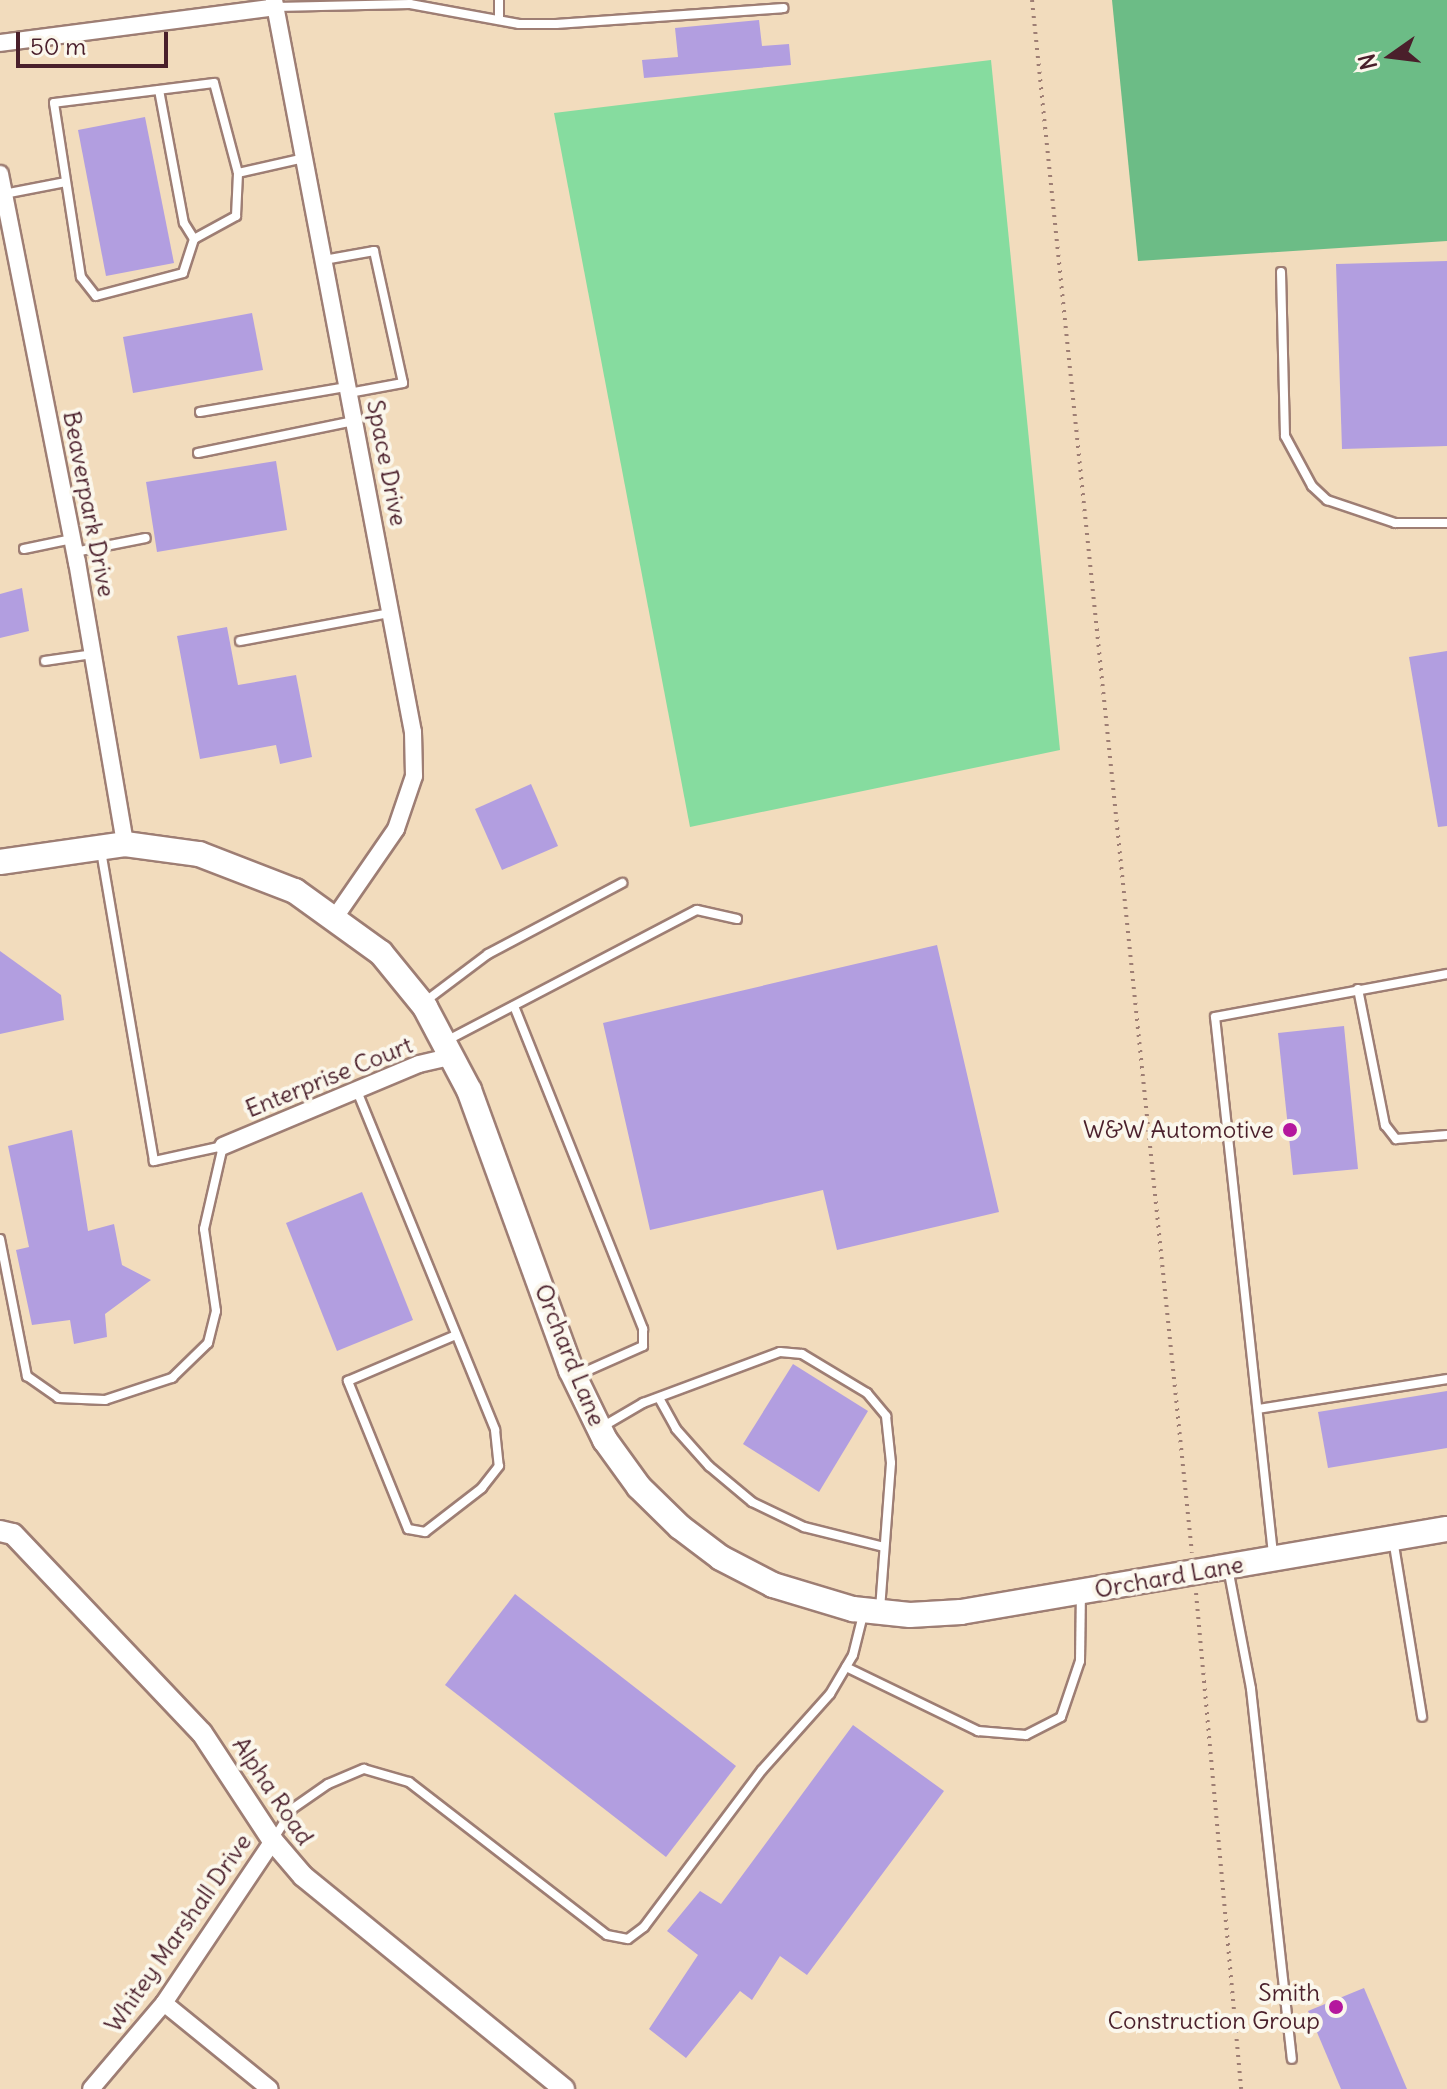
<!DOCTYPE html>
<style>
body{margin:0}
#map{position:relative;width:1447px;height:2089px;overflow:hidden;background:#f2dcbd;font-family:Delius,sans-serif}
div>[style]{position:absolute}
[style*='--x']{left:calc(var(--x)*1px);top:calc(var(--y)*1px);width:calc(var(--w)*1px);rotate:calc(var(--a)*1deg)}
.green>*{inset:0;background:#86dc9f}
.forest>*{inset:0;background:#6cbc86}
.building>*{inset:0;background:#b29ee0}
.path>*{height:4px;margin-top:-2px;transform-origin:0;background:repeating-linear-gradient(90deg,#9e7e74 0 2px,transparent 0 8px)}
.roads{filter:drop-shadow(2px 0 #9e7e74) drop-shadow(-2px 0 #9e7e74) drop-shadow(0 2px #9e7e74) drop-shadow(0 -2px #9e7e74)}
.service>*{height:8px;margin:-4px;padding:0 4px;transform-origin:4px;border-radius:4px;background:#fff}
.minor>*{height:16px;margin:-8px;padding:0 8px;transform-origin:8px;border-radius:8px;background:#fff}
.tertiary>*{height:20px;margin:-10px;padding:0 10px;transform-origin:10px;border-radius:10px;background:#fff}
.secondary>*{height:24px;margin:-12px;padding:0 12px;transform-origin:12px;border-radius:12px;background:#fff}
.dots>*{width:22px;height:22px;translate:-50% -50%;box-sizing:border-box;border:4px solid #fbf7ec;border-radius:50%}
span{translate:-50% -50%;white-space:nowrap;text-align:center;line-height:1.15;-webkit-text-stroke:8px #fbf7ec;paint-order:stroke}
.street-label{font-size:24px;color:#4a1f2b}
.poi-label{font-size:24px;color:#4a1f2b}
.right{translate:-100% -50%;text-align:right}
.north{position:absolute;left:1351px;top:16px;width:80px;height:80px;-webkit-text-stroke:6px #fbf7ec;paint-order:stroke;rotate:256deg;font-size:22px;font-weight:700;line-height:32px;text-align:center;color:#4a1f2b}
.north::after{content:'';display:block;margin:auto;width:28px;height:36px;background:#4a1f2b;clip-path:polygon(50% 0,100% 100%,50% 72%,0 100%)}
.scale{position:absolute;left:16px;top:32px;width:152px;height:36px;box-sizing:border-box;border:4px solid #4a1f2b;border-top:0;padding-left:10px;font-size:24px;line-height:28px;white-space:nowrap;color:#4a1f2b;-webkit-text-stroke:6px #fbf7ec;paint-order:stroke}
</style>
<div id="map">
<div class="green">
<i style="clip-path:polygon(991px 60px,1060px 750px,690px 827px,554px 113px)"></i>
</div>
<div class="forest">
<i style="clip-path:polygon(1112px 0,1447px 0,1447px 241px,1138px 261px)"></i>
</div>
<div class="building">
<i style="clip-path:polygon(759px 20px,762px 46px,789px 44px,791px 65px,644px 78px,642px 60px,678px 57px,675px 28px)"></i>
<i style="clip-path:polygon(145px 117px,174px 263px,106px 276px,78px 130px)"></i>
<i style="clip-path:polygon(1447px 261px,1447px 446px,1342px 449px,1336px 264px)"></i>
<i style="clip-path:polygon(252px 313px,263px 370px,133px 393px,123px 337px)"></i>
<i style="clip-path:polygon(276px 461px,287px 530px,157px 552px,146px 482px)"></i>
<i style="clip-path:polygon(22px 588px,29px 631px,0 638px,0 594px)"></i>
<i style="clip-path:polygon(227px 627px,238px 685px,296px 675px,312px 757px,280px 764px,276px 745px,200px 759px,177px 636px)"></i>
<i style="clip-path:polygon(1447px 651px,1447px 826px,1438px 827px,1409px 657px)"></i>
<i style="clip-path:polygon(531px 784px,558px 846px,502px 870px,475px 809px)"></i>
<i style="clip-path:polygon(937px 945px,999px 1212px,837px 1250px,823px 1190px,650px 1230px,603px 1023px)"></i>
<i style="clip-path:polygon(0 951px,61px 995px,64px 1020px,0 1034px)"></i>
<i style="clip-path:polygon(1344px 1026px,1358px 1169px,1293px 1175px,1278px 1033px)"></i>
<i style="clip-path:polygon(72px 1130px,88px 1231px,114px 1224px,122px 1265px,151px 1280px,105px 1314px,107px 1337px,74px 1344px,70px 1320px,32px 1325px,16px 1250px,29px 1247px,8px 1146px)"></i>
<i style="clip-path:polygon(362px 1192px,413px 1320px,337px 1351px,286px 1223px)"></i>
<i style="clip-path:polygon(793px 1364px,868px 1411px,819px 1492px,743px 1444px)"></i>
<i style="clip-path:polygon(1447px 1391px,1447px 1448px,1328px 1468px,1318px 1412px)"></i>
<i style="clip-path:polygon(515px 1594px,736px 1766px,666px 1857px,445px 1685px)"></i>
<i style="clip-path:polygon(853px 1725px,944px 1791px,807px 1975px,780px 1956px,752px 2000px,740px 1991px,686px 2058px,649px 2029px,698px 1955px,667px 1931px,700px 1891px,721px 1904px)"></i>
<i style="clip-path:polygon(1364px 1988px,1407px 2089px,1341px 2089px,1308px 2011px)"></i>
</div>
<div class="path">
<i style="--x:1032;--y:0;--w:1561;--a:84.12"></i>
<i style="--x:1196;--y:1593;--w:498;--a:84.8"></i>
</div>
<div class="roads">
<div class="service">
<i style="--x:499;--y:0;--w:20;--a:90"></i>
<i style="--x:276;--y:7;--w:134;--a:-1.3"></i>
<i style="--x:410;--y:4;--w:111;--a:10.4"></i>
<i style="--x:519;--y:24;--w:37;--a:0"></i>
<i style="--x:556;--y:24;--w:228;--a:-4"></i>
<i style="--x:159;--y:90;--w:135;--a:79.4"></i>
<i style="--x:184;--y:223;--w:19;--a:58"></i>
<i style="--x:238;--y:173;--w:93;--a:-104.9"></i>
<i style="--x:214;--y:83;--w:161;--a:172.9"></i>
<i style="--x:54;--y:103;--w:176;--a:81.2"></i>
<i style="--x:81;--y:277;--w:24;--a:52"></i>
<i style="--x:96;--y:296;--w:90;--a:-14.8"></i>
<i style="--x:183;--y:273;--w:36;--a:-72"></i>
<i style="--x:194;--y:239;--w:48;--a:-28.7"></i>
<i style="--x:236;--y:216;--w:43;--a:-87.3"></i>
<i style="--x:238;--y:173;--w:68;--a:-12.8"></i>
<i style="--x:4;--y:194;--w:63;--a:-11"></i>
<i style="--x:324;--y:260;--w:51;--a:-10.2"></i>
<i style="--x:374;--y:251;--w:135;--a:77.6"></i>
<i style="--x:403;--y:383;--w:55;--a:169.5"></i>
<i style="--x:1281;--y:272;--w:164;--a:88.6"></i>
<i style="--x:1285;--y:436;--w:57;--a:61.6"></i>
<i style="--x:1312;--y:486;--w:21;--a:43"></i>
<i style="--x:1327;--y:500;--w:72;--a:18.7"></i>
<i style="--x:1395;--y:523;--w:52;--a:0"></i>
<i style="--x:200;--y:412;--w:149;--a:-9.7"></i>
<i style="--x:198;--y:453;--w:159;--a:-11.6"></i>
<i style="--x:24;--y:549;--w:49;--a:-11.8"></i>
<i style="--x:75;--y:552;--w:72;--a:-11.2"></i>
<i style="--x:240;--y:641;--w:153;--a:-10.6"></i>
<i style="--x:45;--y:661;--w:49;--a:-8.3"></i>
<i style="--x:1358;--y:989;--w:139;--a:78.8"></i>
<i style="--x:1385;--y:1125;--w:18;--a:52"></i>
<i style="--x:1396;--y:1139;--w:51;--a:-4.5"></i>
<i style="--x:423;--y:1003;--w:81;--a:-37"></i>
<i style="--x:488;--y:954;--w:152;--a:-27.9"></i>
<i style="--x:514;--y:1006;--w:348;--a:68.2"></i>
<i style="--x:643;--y:1329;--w:17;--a:90"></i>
<i style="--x:643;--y:1346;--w:71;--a:156"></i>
<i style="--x:446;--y:1041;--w:283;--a:-27.6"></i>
<i style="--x:697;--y:910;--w:41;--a:12.7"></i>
<i style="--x:357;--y:1091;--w:366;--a:67.8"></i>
<i style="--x:495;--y:1430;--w:36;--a:84"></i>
<i style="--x:499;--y:1466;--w:28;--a:128"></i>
<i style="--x:482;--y:1488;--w:72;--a:142.3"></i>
<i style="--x:425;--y:1532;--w:17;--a:-170"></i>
<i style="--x:408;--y:1529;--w:160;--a:-112.1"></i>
<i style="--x:348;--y:1381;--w:117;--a:-23.1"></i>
<i style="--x:0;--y:1239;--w:140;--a:78.9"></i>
<i style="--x:27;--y:1376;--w:38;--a:35"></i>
<i style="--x:58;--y:1398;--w:47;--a:2.4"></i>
<i style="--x:105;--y:1400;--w:71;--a:-18.2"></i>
<i style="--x:172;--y:1378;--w:50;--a:-44.2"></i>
<i style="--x:208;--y:1343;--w:33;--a:-76"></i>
<i style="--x:216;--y:1311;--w:83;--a:-98.3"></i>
<i style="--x:204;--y:1229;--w:85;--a:-77.1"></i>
<i style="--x:223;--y:1146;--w:71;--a:167.7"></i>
<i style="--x:154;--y:1161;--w:314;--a:-99.7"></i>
<i style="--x:659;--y:1398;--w:35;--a:61"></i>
<i style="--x:676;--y:1429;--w:50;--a:48.3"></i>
<i style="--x:709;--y:1466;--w:56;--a:39.9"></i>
<i style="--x:752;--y:1502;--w:58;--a:25.7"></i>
<i style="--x:804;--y:1527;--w:82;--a:14"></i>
<i style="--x:1258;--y:1409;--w:191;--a:-9"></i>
<i style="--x:602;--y:1427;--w:48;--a:-30.3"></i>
<i style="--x:643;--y:1403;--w:146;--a:-20.4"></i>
<i style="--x:780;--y:1352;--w:22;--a:5"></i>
<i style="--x:802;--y:1354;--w:76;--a:31"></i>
<i style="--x:867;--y:1393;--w:30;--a:50"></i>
<i style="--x:886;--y:1416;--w:47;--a:83.9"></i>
<i style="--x:891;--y:1463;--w:145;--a:94.3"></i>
<i style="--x:1393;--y:1539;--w:180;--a:80.7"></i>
<i style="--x:1273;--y:1554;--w:540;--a:-96.16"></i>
<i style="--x:1215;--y:1017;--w:236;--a:-10.5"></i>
<i style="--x:1228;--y:1568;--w:123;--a:79.2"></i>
<i style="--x:1251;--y:1689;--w:372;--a:83.7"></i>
<i style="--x:846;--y:1667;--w:147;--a:25.9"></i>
<i style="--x:978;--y:1731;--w:48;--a:4.8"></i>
<i style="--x:1026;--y:1735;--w:39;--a:-27"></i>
<i style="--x:1061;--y:1717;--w:59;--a:-71.3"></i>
<i style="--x:1080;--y:1661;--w:68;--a:-89.2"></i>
<i style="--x:273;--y:1840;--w:36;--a:-58"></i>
<i style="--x:292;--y:1809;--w:44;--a:-34.8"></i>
<i style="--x:328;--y:1784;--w:39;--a:-23"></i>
<i style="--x:364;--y:1769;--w:47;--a:16.1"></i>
<i style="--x:409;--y:1782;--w:250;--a:37.7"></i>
<i style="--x:607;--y:1935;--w:21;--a:11"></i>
<i style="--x:628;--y:1939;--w:20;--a:-37"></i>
<i style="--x:644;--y:1927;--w:196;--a:-53.1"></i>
<i style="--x:762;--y:1770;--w:102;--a:-48.2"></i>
<i style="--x:830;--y:1694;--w:45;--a:-59.5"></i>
<i style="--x:853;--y:1655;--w:45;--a:-76"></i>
</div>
<div class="minor">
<i style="--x:274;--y:0;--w:745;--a:79.25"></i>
<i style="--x:413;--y:732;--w:44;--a:88.7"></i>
<i style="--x:414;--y:776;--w:56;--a:108.8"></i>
<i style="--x:396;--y:829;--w:106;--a:124.6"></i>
<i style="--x:0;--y:43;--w:278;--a:-7.4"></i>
<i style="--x:0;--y:174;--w:396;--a:78.8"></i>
<i style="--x:77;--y:562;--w:286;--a:80.3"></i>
<i style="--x:223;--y:1146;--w:212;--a:-22.7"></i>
<i style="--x:419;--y:1064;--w:36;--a:-13"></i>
<i style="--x:164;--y:2003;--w:136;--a:39.1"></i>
<i style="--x:91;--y:2089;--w:113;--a:-49.7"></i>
<i style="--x:164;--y:2003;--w:195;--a:-56.1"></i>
</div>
<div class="tertiary">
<i style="--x:0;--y:1531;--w:13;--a:13"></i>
<i style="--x:13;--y:1534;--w:274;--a:46.5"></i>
<i style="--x:202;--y:1733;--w:129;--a:56.7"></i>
<i style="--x:273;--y:1841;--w:46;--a:49.4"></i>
<i style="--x:303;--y:1876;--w:337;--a:39.2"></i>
</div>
<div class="secondary">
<i style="--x:0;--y:862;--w:126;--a:-8.2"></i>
<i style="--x:125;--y:844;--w:75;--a:7.7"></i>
<i style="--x:199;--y:854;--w:103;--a:21.1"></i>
<i style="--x:295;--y:891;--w:106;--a:35.8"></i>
<i style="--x:381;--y:953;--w:70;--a:50.8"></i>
<i style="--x:425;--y:1007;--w:94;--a:62.1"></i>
<i style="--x:469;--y:1090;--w:298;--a:70"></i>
<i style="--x:571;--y:1370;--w:78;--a:64.1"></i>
<i style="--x:605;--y:1440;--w:58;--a:54.1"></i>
<i style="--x:639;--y:1487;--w:57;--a:44.3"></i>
<i style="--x:680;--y:1527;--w:51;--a:37.1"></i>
<i style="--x:721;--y:1558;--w:59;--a:27.4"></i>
<i style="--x:773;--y:1585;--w:84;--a:16.7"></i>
<i style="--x:853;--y:1609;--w:57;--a:6"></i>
<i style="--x:910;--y:1615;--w:51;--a:-3.4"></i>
<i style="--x:961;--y:1612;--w:493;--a:-9.7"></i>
</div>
</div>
<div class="dots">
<i style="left:1290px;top:1130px;background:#b5179e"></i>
<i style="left:1336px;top:2007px;background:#b5179e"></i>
</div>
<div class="street-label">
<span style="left:387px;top:463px;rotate:79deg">Space Drive</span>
<span style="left:89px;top:504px;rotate:79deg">Beaverpark Drive</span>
<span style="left:329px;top:1077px;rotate:-22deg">Enterprise Court</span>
<span style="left:570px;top:1355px;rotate:68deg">Orchard Lane</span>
<span style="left:1169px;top:1577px;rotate:-10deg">Orchard Lane</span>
<span style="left:273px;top:1791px;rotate:56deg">Alpha Road</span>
<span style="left:178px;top:1933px;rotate:-55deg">Whitey Marshall Drive</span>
</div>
<div class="poi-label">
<span class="right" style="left:1274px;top:1130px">W&amp;W Automotive</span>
<span class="right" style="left:1320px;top:2007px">Smith<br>Construction Group</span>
</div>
<div class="north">N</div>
<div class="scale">50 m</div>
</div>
